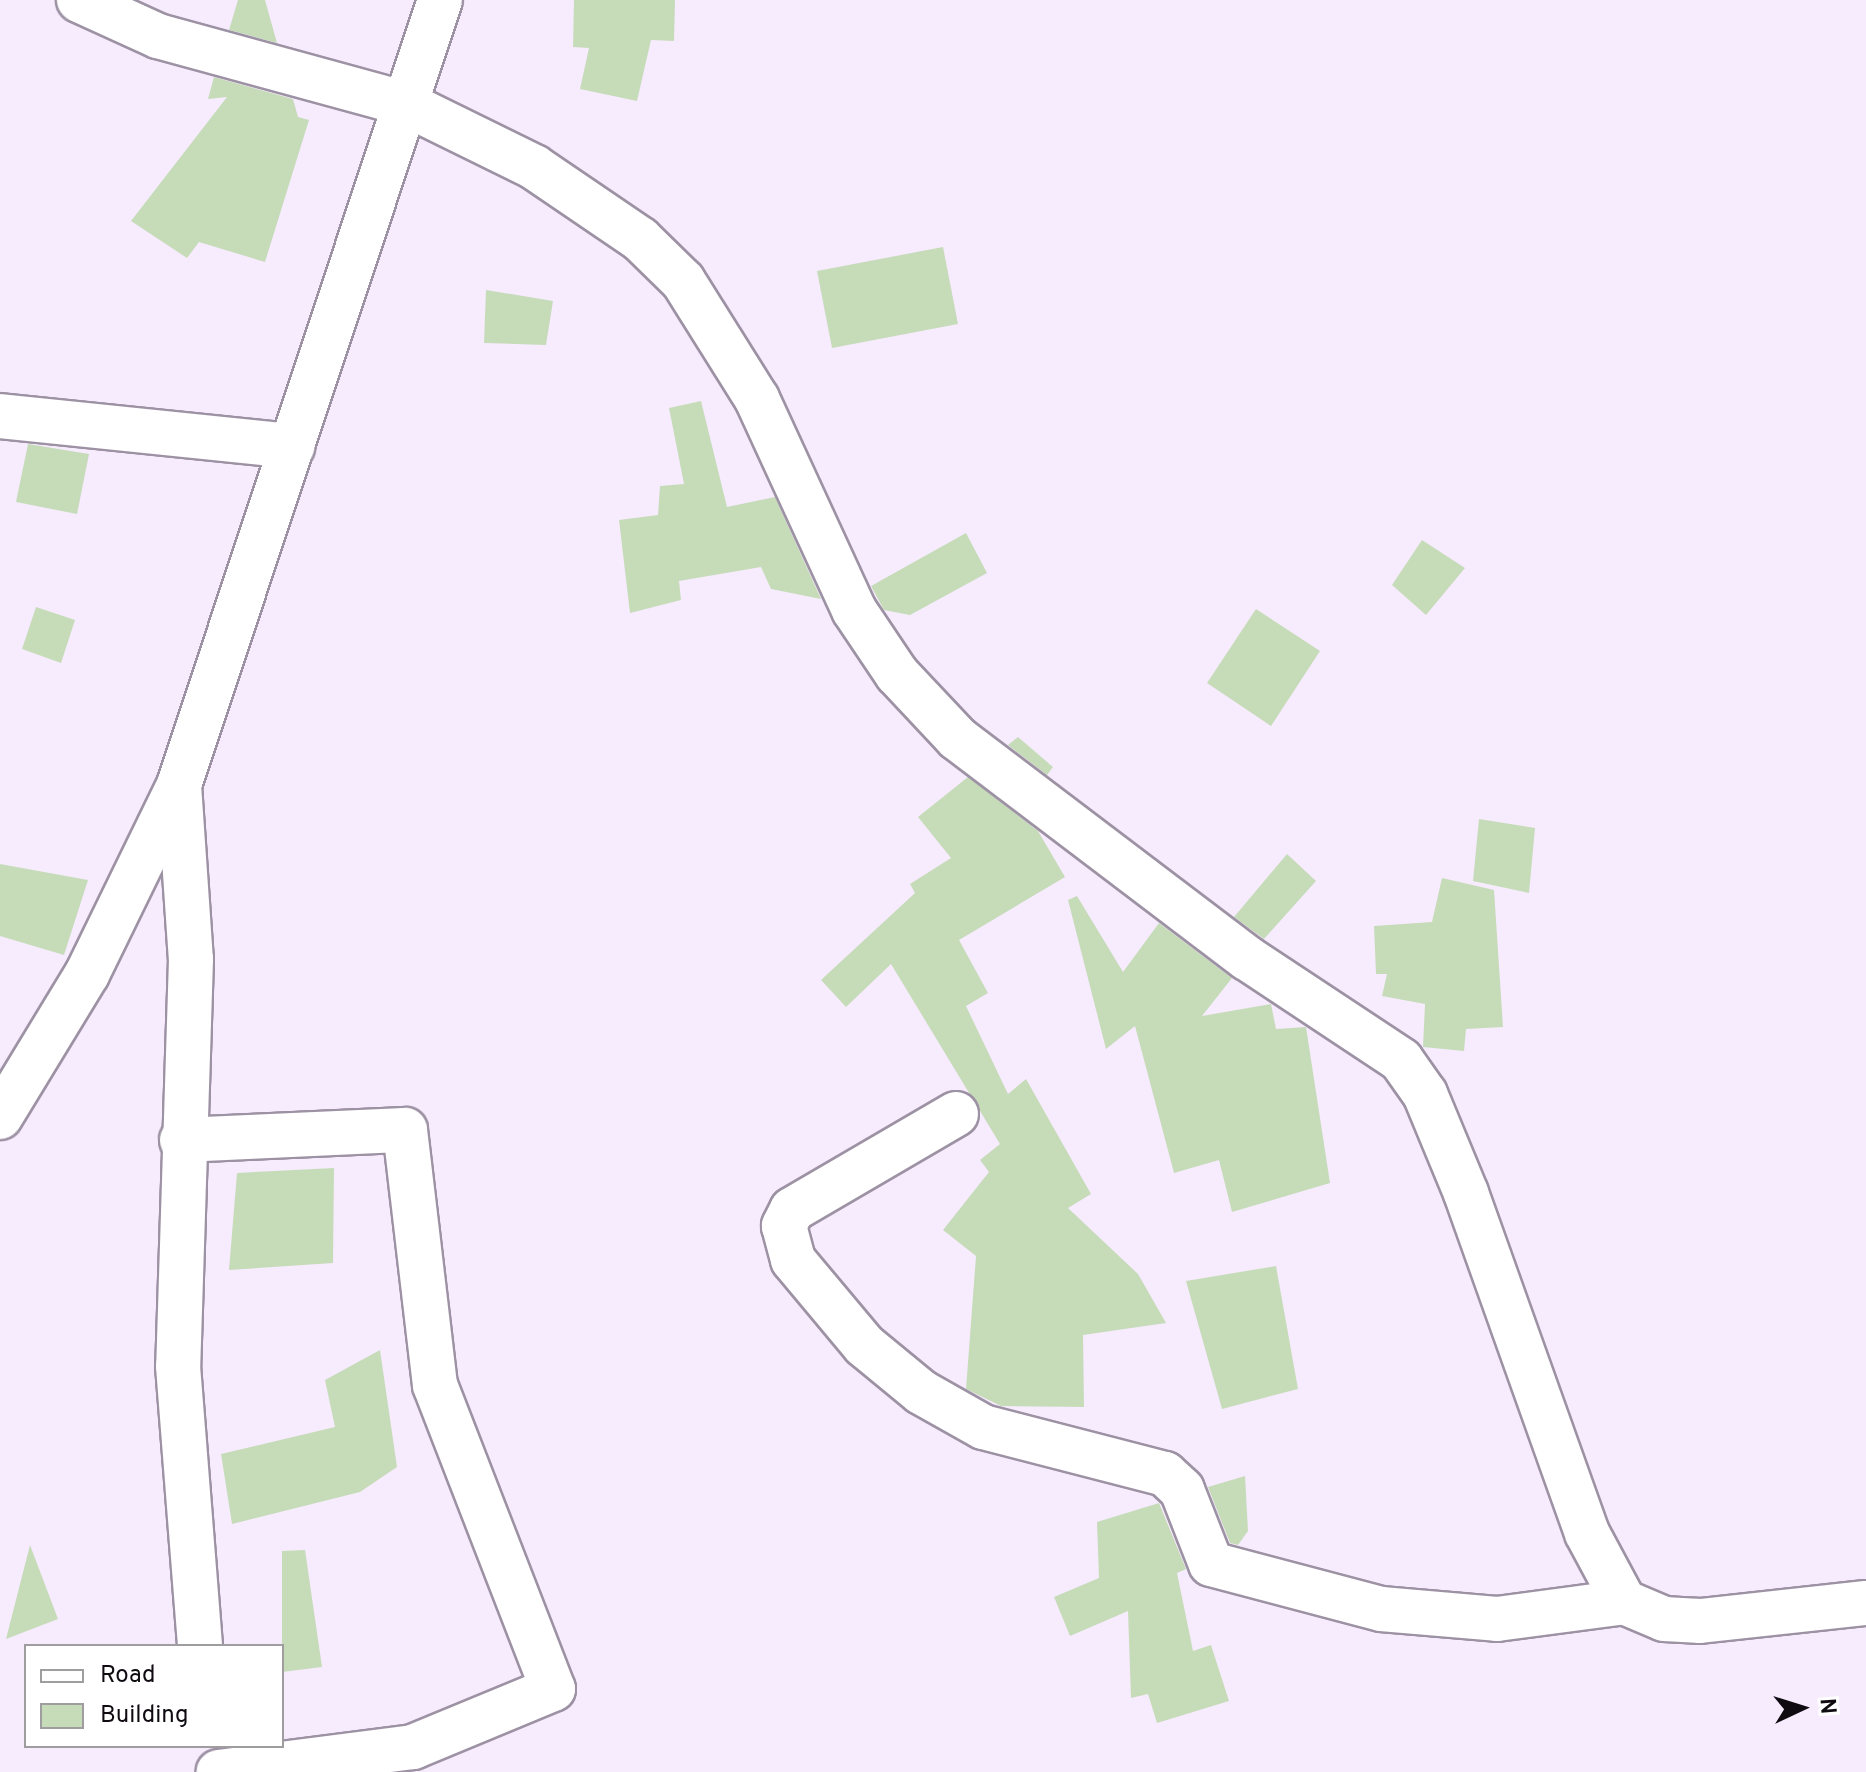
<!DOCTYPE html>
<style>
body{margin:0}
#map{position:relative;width:1866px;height:1772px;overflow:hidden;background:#f7ebfe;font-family:Overpass,sans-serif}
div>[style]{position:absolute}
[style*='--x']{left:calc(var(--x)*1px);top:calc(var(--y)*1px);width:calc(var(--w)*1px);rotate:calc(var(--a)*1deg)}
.building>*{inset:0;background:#c6dcb9}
.roads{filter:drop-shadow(2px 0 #9d92a4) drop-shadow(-2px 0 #9d92a4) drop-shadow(0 2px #9d92a4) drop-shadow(0 -2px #9d92a4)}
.minor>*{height:44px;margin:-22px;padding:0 22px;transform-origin:22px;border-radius:22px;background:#fff}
.tertiary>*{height:44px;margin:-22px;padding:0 22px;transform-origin:22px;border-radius:22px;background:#fff}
span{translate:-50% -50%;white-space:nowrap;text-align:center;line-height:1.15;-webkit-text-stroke:6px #fff;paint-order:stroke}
.legend{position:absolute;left:24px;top:1644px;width:260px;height:104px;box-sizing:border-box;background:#fff;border:2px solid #9f9da0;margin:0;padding:10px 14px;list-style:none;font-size:24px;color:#0f0b11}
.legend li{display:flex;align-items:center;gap:16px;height:40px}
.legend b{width:40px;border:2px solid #9f9da0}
.north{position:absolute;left:1762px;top:1668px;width:80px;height:80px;-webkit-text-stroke:6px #fff;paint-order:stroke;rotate:86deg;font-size:22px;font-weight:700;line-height:32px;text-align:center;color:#0f0b11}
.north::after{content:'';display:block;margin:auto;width:28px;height:36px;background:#0f0b11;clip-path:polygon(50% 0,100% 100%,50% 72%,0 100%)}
</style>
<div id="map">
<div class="building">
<i style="clip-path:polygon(238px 0,265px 0,277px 43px,229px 30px)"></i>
<i style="clip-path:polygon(574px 0,675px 0,674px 41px,651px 40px,637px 101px,580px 89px,589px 48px,573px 47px)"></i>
<i style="clip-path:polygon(214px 77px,293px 99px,298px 117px,309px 120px,265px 262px,199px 242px,187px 258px,131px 221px,227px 97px,208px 99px)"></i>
<i style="clip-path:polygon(943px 247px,958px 324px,832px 348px,817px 271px)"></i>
<i style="clip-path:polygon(486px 290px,553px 301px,546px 345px,484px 343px)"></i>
<i style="clip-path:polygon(701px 401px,727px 507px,775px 497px,821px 599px,771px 589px,761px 567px,679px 581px,681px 600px,630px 613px,619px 520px,658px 515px,660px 486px,684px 484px,669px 408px)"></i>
<i style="clip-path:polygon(28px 444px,89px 454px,77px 514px,16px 502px)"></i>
<i style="clip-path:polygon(966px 533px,987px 573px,910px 615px,884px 610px,871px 586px)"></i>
<i style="clip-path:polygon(1422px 540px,1465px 568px,1426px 615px,1392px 585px)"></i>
<i style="clip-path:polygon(36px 607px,75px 620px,61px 663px,22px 649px)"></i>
<i style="clip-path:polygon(1256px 609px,1320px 651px,1271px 726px,1207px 683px)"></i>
<i style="clip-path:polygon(1018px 737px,1053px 767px,1047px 775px,1008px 745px)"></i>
<i style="clip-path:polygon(968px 777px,1038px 831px,1065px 877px,959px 940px,988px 993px,966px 1006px,1008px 1094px,1026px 1079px,1091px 1194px,1068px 1208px,1138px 1274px,1166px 1323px,1083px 1335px,1084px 1407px,1001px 1406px,966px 1389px,976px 1256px,943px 1230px,989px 1172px,980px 1160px,1000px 1144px,891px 964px,846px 1007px,821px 980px,915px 893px,910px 884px,951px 858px,918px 817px)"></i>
<i style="clip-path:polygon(1479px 819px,1535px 828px,1529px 893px,1473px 881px)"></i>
<i style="clip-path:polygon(1287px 854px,1316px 881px,1264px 939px,1234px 917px)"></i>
<i style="clip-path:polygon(0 864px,88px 880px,64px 955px,0 936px)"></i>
<i style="clip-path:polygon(1442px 878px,1494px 890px,1503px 1027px,1466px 1029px,1464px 1051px,1423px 1047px,1425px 1004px,1382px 996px,1387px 974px,1376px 974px,1374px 926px,1432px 922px)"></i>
<i style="clip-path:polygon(1077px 896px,1123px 972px,1159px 923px,1232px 978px,1202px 1016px,1271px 1004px,1276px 1029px,1306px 1027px,1330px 1183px,1232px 1212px,1219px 1160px,1174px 1173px,1135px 1026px,1106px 1049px,1068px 900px)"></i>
<i style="clip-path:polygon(334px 1168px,333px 1263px,229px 1270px,237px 1173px)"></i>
<i style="clip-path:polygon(1276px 1266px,1298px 1389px,1222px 1409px,1186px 1281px)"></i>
<i style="clip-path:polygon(380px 1350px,397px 1467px,360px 1492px,232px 1524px,221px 1454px,335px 1427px,325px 1380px)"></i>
<i style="clip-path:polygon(1245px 1476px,1248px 1531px,1238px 1545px,1230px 1543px,1208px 1487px)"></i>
<i style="clip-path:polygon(1159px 1503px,1186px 1569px,1177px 1573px,1193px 1651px,1211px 1645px,1229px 1701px,1157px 1723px,1148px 1694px,1131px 1698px,1128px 1611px,1070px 1636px,1054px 1597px,1099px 1578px,1097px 1522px)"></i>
<i style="clip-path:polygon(30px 1545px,58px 1619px,6px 1639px)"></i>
<i style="clip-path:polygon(305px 1550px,322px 1667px,282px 1672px,282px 1551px)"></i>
</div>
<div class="roads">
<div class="minor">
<i style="--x:79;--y:0;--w:87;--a:24.5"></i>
<i style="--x:158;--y:36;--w:257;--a:15.3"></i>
<i style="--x:406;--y:104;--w:143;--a:26.2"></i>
<i style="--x:534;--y:167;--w:128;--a:34.2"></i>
<i style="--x:640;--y:239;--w:60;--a:44.3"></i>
<i style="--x:683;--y:281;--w:139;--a:57.9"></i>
<i style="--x:757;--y:399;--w:232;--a:65.3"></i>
<i style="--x:854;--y:610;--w:77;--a:56.1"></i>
<i style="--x:897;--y:674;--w:88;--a:46.8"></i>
<i style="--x:957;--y:738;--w:364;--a:37.2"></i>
<i style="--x:1247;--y:958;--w:185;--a:33.5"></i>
<i style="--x:1401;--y:1060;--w:42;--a:54.8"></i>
<i style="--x:1425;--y:1094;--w:107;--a:67.5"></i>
<i style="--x:1466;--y:1193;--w:361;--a:70.4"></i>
<i style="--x:1587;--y:1533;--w:78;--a:61.8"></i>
<i style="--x:0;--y:416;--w:294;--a:5.9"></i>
<i style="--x:179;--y:785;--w:174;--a:86.1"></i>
<i style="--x:191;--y:959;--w:407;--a:91.8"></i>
<i style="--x:178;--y:1366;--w:281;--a:85.5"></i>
<i style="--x:956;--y:1114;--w:190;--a:149.7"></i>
<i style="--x:792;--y:1210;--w:18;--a:117"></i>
<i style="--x:784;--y:1226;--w:35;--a:75"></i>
<i style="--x:793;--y:1260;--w:111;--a:50.1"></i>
<i style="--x:864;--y:1345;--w:74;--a:39.5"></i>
<i style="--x:921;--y:1392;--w:71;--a:29.4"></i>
<i style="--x:983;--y:1427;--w:188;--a:14.5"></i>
<i style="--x:1165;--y:1474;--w:23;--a:43"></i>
<i style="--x:1182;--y:1490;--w:79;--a:68.6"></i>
<i style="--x:1211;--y:1564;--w:176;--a:14.8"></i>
<i style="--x:1381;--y:1609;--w:116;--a:4.9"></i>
<i style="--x:1497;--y:1619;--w:128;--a:-7.6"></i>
<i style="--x:1624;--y:1602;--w:43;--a:23"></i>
<i style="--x:1664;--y:1619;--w:36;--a:3"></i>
<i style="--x:1700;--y:1621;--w:167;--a:-6.2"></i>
<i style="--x:182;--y:1140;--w:223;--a:-2.6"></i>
<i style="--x:405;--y:1130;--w:257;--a:83.3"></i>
<i style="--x:435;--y:1385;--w:326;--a:68.8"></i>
<i style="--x:553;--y:1689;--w:152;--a:157.5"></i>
<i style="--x:413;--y:1747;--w:196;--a:172.7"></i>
</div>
<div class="tertiary">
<i style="--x:0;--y:1117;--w:167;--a:-58.7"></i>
<i style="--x:87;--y:974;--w:210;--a:-64"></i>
<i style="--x:179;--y:785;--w:827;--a:-71.61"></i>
</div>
</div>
<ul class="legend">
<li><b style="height:10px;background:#fff"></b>Road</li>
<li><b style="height:22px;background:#c6dcb9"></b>Building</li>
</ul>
<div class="north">N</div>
</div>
